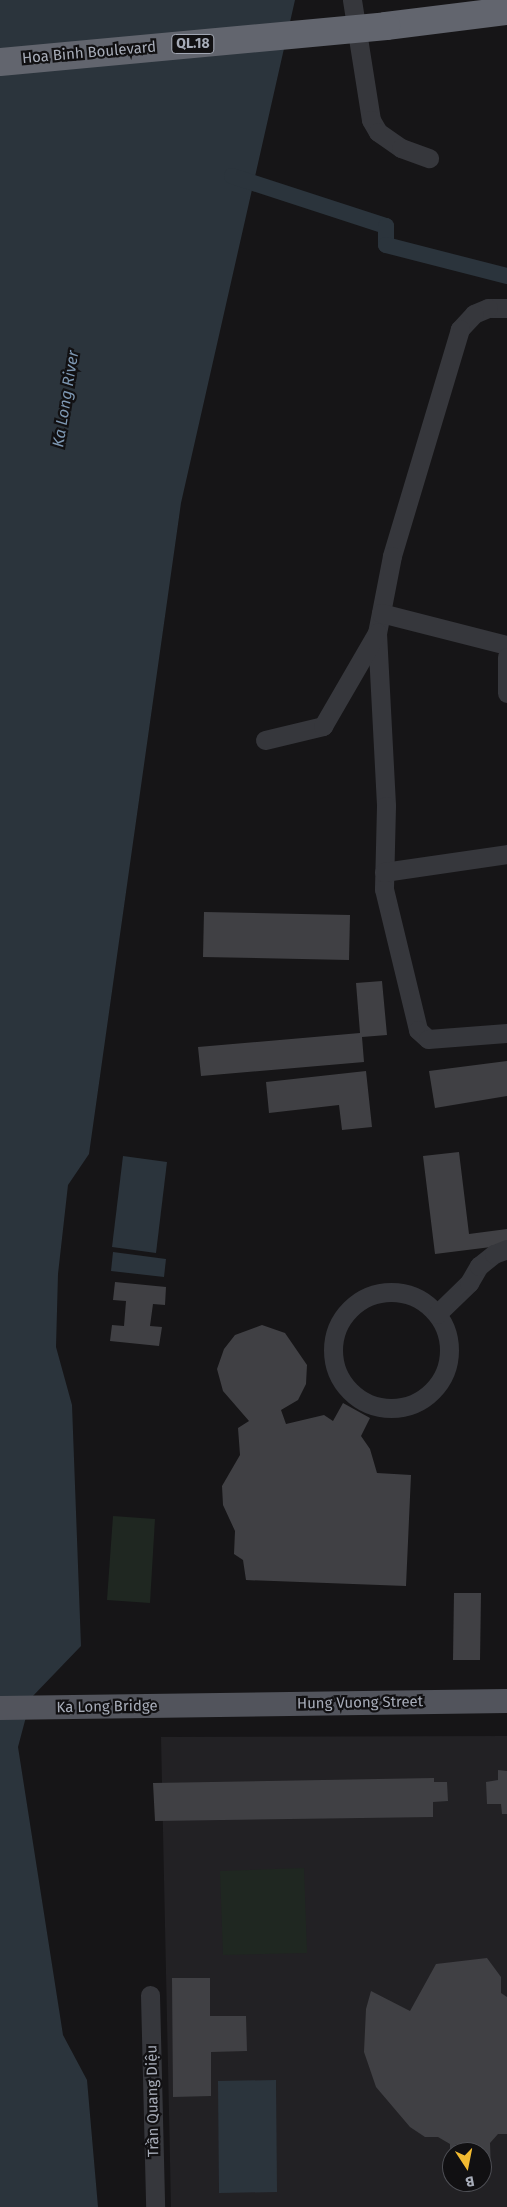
<!DOCTYPE html>
<meta charset="utf-8">
<style>
body{margin:0}
#map{position:relative;width:507px;height:2207px;overflow:hidden;background:#161517;font-family:"Fira Sans",sans-serif}
div>[style]{position:absolute}
[style*='--x']{left:calc(var(--x)*1px);top:calc(var(--y)*1px);width:calc(var(--w)*1px);rotate:calc(var(--a)*1deg)}
.built>*{inset:0;background:#222124}
.green>*{inset:0;background:#1f2721}
.water>*{inset:0;background:#2b343c}
.canal>*{height:16px;margin:-8px;padding:0 8px;transform-origin:8px;border-radius:8px;background:#2b343c}
.building>*{inset:0;background:#404044}
.minor>*{height:19px;margin:-9.5px;padding:0 9.5px;transform-origin:9.5px;border-radius:9.5px;background:#36373c}
.minor>.ring{margin:-9.5px;padding:0;box-sizing:content-box;background:none;border:19px solid #36373c;border-radius:50%}
.major>*{height:24px;margin:-12px;padding:0 12px;transform-origin:12px;border-radius:12px;background:#52545c}
.highway>*{height:28px;margin:-14px;padding:0 14px;transform-origin:14px;border-radius:14px;background:#62656e}
.highway-bridge>*{height:28px;margin:-14px;padding:0 14px;transform-origin:14px;border-radius:14px;background:#62656e}
span{translate:-50% -50%;white-space:nowrap;text-align:center;line-height:1.15;-webkit-text-stroke:4.5px #111012;paint-order:stroke}
.shield-label span{padding:1px 4px;background:#111012;border:1px solid;border-radius:4px;-webkit-text-stroke-width:0}
.shield-label{font-size:14px;color:#a7acb8;font-weight:700}
.street-label{font-size:15px;color:#a7acb8}
.water-label{font-size:16px;color:#7e98b3;font-style:italic}
.north{position:absolute;left:442px;top:2142px;width:50px;height:50px;box-sizing:border-box;background:#111012;border:1px solid #4d4e54;border-radius:50%;rotate:169deg;font-size:14px;font-weight:700;line-height:20px;text-align:center;color:#a7acb8}
.north::after{content:'';display:block;margin:auto;width:18px;height:22px;background:#f3bb31;clip-path:polygon(50% 0,100% 100%,50% 72%,0 100%)}
</style>
<div id="map">
<div class="built">
<i style="clip-path:polygon(evenodd,507px 1736px,507px 2207px,171px 2207px,161px 1737px,507px 1736px,452px 2152px,482px 2152px,482px 2182px,452px 2182px,452px 2152px)"></i>
</div>
<div class="green">
<i style="clip-path:polygon(113px 1516px,155px 1519px,150px 1603px,107px 1600px)"></i>
<i style="clip-path:polygon(304px 1868px,307px 1953px,223px 1955px,220px 1871px)"></i>
</div>
<div class="water">
<i style="clip-path:polygon(0 0,295px 0,181px 503px,89px 1154px,68px 1185px,58px 1274px,56px 1347px,72px 1405px,81px 1646px,31px 1698px,18px 1747px,63px 2035px,87px 2080px,98px 2207px,0 2207px)"></i>
<i style="clip-path:polygon(123px 1156px,167px 1162px,156px 1253px,112px 1247px)"></i>
<i style="clip-path:polygon(113px 1252px,166px 1259px,164px 1277px,111px 1271px)"></i>
<i style="clip-path:polygon(276px 2080px,277px 2192px,219px 2193px,218px 2081px)"></i>
</div>
<div class="canal">
<i style="--x:232;--y:176;--w:162;--a:18"></i>
<i style="--x:386;--y:226;--w:19;--a:90"></i>
<i style="--x:386;--y:245;--w:125;--a:14.4"></i>
</div>
<div class="building">
<i style="clip-path:polygon(204px 912px,350px 915px,349px 960px,203px 957px)"></i>
<i style="clip-path:polygon(382px 981px,387px 1035px,362px 1037px,364px 1062px,201px 1076px,198px 1047px,360px 1033px,356px 983px)"></i>
<i style="clip-path:polygon(507px 1061px,507px 1096px,435px 1108px,429px 1071px)"></i>
<i style="clip-path:polygon(366px 1071px,372px 1127px,342px 1130px,339px 1105px,269px 1113px,266px 1082px)"></i>
<i style="clip-path:polygon(459px 1152px,469px 1234px,507px 1229px,507px 1245px,435px 1254px,423px 1156px)"></i>
<i style="clip-path:polygon(115px 1282px,166px 1287px,165px 1305px,153px 1304px,150px 1326px,162px 1327px,159px 1346px,110px 1341px,112px 1325px,124px 1326px,126px 1301px,113px 1300px)"></i>
<i style="clip-path:polygon(262px 1325px,285px 1333px,307px 1365px,306px 1384px,298px 1400px,281px 1410px,286px 1424px,324px 1415px,333px 1421px,343px 1403px,370px 1418px,361px 1436px,370px 1449px,377px 1473px,411px 1475px,406px 1586px,246px 1580px,243px 1560px,234px 1554px,235px 1531px,223px 1505px,222px 1486px,240px 1455px,238px 1428px,249px 1421px,223px 1391px,217px 1369px,224px 1349px,235px 1335px)"></i>
<i style="clip-path:polygon(454px 1593px,481px 1593px,480px 1660px,453px 1660px)"></i>
<i style="clip-path:polygon(498px 1770px,507px 1771px,507px 1814px,502px 1814px,501px 1804px,487px 1804px,486px 1782px,498px 1780px)"></i>
<i style="clip-path:polygon(434px 1778px,434px 1782px,447px 1782px,448px 1801px,433px 1802px,433px 1817px,155px 1821px,153px 1783px)"></i>
<i style="clip-path:polygon(487px 1958px,501px 1977px,501px 1993px,507px 1997px,507px 2134px,498px 2134px,490px 2143px,491px 2171px,482px 2171px,482px 2152px,452px 2152px,450px 2173px,450px 2144px,438px 2137px,425px 2137px,410px 2127px,376px 2087px,364px 2052px,366px 2009px,371px 1991px,410px 2011px,436px 1964px)"></i>
<i style="clip-path:polygon(172px 1978px,210px 1978px,210px 2016px,246px 2016px,247px 2051px,211px 2052px,211px 2096px,173px 2097px)"></i>
</div>
<div class="minor">
<i style="--x:352;--y:0;--w:121;--a:81"></i>
<i style="--x:371;--y:120;--w:14;--a:60"></i>
<i style="--x:378;--y:132;--w:28;--a:35"></i>
<i style="--x:401;--y:148;--w:30;--a:20"></i>
<i style="--x:507;--y:308;--w:19;--a:180"></i>
<i style="--x:488;--y:308;--w:15;--a:157"></i>
<i style="--x:474;--y:314;--w:21;--a:133"></i>
<i style="--x:460;--y:329;--w:237;--a:106.7"></i>
<i style="--x:392;--y:556;--w:78;--a:101"></i>
<i style="--x:377;--y:633;--w:173;--a:87"></i>
<i style="--x:386;--y:806;--w:83;--a:91.4"></i>
<i style="--x:384;--y:889;--w:145;--a:76.4"></i>
<i style="--x:418;--y:1030;--w:13;--a:42"></i>
<i style="--x:428;--y:1039;--w:79;--a:-4.3"></i>
<i style="--x:381;--y:613;--w:130;--a:14.3"></i>
<i style="--x:507;--y:657;--w:36;--a:90"></i>
<i style="--x:265;--y:740;--w:60;--a:-13.6"></i>
<i style="--x:323;--y:726;--w:108;--a:-59.9"></i>
<i style="--x:384;--y:872;--w:124;--a:-8.3"></i>
<i class="ring" style="left:333px;top:1292px;width:97px;height:97px"></i>
<i style="--x:437;--y:1314;--w:45;--a:-44.1"></i>
<i style="--x:469;--y:1283;--w:20;--a:-60"></i>
<i style="--x:479;--y:1266;--w:19;--a:-39"></i>
<i style="--x:494;--y:1254;--w:14;--a:-21"></i>
<i style="--x:150;--y:1995;--w:212;--a:88.6"></i>
</div>
<div class="major">
<i style="--x:0;--y:1708;--w:507;--a:-0.79"></i>
</div>
<div class="highway">
<i style="--x:386;--y:26;--w:122;--a:-7.1"></i>
</div>
<div class="highway-bridge">
<i style="--x:0;--y:62;--w:388;--a:-5.3"></i>
</div>
<div class="shield-label">
<span style="left:193px;top:44px">QL.18</span>
</div>
<div class="street-label">
<span style="left:89px;top:53px;rotate:-5deg">Hoa Binh Boulevard</span>
<span style="left:360px;top:1703px;rotate:-1deg">Hung Vuong Street</span>
<span style="left:107px;top:1707px;rotate:-1deg">Ka Long Bridge</span>
<span style="left:153px;top:2101px;rotate:-91deg">Trần Quang Diệu</span>
</div>
<div class="water-label">
<span style="left:66px;top:399px;rotate:-81deg">Ka Long River</span>
</div>
<div class="north">B</div>
</div>
